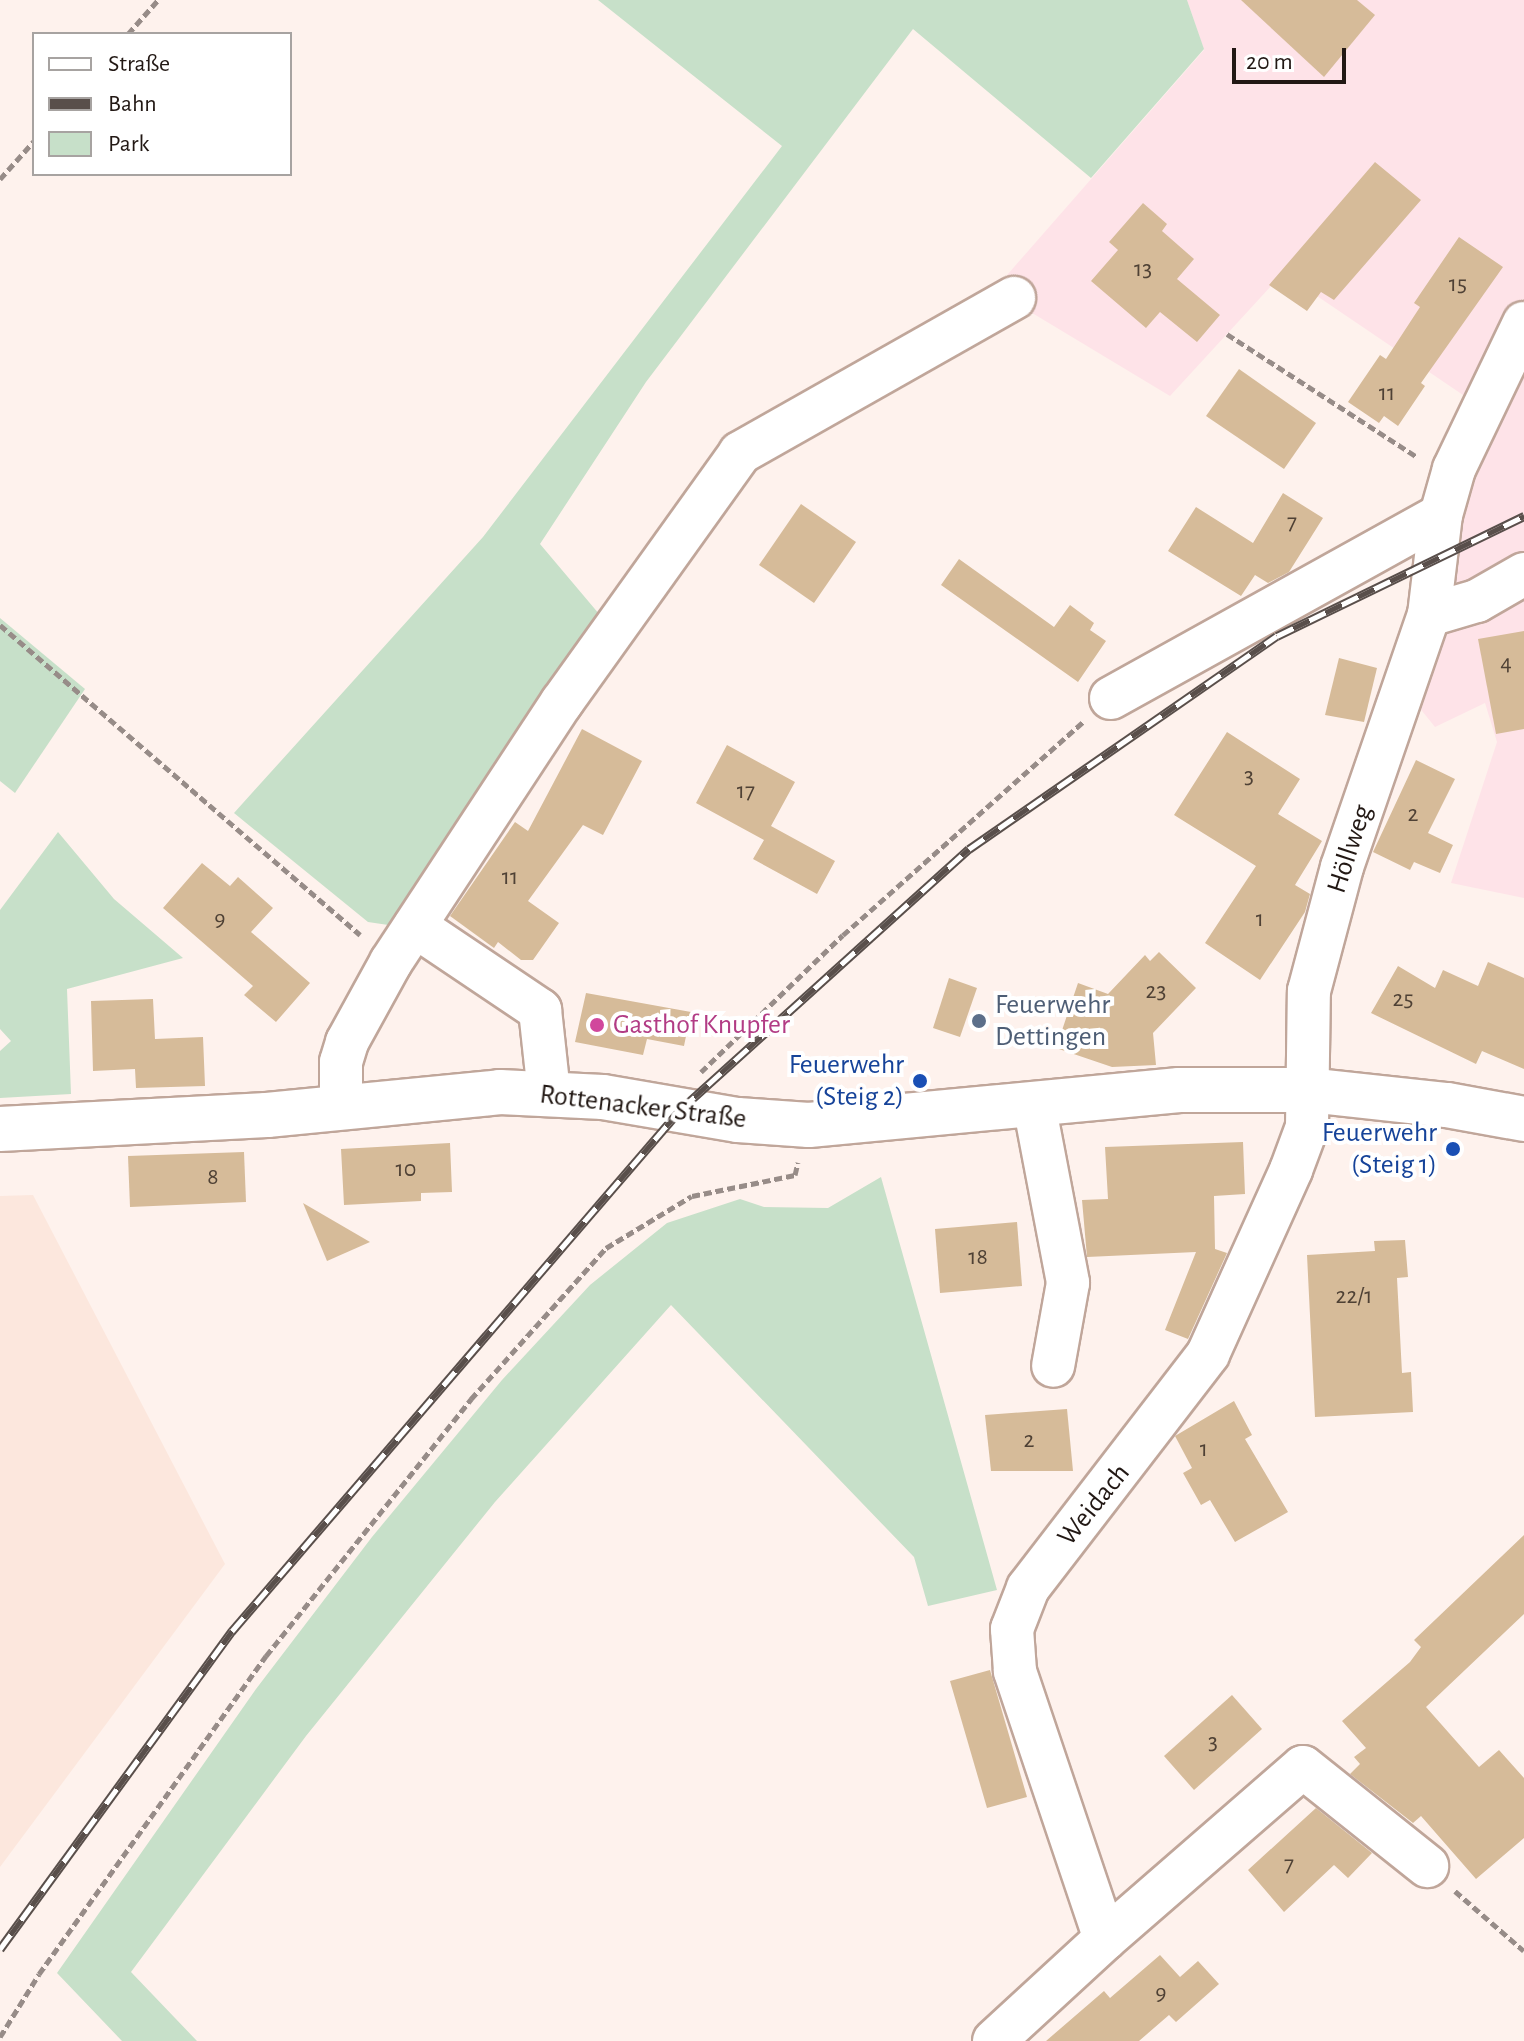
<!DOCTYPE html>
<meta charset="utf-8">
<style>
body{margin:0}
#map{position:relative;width:1524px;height:2041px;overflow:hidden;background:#fef2ed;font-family:"Alegreya Sans",sans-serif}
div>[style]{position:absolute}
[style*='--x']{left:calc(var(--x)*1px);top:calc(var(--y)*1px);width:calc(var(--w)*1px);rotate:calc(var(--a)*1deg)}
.commercial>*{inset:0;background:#fee3e8}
.built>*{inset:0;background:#fce7dd}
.green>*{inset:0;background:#c7e0c9}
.building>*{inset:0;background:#d6bb99}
.path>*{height:5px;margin-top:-2.5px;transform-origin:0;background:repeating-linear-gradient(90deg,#978c88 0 8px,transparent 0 12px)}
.roads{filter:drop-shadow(2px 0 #c0a69a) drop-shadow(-2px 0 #c0a69a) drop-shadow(0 2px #c0a69a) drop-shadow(0 -2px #c0a69a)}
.minor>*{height:42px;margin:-21px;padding:0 21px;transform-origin:21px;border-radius:21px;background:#fff}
.major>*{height:44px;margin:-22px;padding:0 22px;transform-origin:22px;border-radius:22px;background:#fff}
.rail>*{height:9px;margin-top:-4.5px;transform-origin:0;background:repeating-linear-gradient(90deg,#fff 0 18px,#594f4b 0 36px);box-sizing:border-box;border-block:2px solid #594f4b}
.dots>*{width:22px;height:22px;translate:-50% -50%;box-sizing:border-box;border:4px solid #fff;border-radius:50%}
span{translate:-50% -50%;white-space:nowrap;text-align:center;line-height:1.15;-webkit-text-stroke:8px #fff;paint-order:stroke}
.number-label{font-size:24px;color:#4f4135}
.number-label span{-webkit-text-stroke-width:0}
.street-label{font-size:28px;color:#221814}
.service-label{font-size:28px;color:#4e5e75}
.left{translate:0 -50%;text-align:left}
.hotel-label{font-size:28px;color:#b23c85}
.transit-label{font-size:28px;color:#164399}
.right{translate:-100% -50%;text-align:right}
.legend{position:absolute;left:32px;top:32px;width:260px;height:144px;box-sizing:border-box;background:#fff;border:2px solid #a7a3a1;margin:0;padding:10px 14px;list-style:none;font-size:24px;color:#221814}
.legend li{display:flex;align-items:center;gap:16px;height:40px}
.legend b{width:40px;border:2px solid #a7a3a1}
.scale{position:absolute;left:1232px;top:48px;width:114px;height:36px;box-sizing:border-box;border:4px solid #221814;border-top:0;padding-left:10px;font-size:24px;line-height:28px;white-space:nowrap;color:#221814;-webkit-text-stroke:6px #fff;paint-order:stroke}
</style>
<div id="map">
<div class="commercial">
<i style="clip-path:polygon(1187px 0,1524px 0,1524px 898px,1451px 883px,1497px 742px,1485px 703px,1435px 727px,1414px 701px,1456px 583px,1465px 509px,1497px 418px,1283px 273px,1170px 396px,994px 290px,1204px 50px)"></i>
</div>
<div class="built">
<i style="clip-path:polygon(33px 1195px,225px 1564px,0 1867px,0 1196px)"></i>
</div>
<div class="green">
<i style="clip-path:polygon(598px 0,1187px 0,1204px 49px,1091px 178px,913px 29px,646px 382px,540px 544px,605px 621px,395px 926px,368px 922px,234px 813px,483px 537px,782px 146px)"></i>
<i style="clip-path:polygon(0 618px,85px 689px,15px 793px,0 781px)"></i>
<i style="clip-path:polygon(58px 832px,114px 899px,183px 958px,67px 989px,71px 1094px,0 1098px,0 1051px,11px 1041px,0 1029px,0 910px)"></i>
<i style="clip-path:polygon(881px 1177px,997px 1590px,928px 1606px,914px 1557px,671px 1305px,495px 1502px,306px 1736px,131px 1972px,197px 2041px,122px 2041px,57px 1973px,256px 1689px,372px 1537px,502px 1380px,590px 1285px,667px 1223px,740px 1199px,764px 1207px,828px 1208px)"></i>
</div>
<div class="building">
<i style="clip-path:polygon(1241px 0,1357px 0,1375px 15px,1324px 77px)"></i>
<i style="clip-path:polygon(1375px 162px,1421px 200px,1334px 300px,1321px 292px,1307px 311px,1269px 285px)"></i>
<i style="clip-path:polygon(1143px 203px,1167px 224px,1162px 231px,1194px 259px,1177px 279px,1220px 315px,1197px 342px,1160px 312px,1146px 328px,1091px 281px,1118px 250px,1109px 242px)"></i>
<i style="clip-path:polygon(1459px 237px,1503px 267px,1421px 383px,1425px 386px,1398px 426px,1384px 416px,1379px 423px,1348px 402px,1380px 355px,1386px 359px,1420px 307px,1414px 303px)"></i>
<i style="clip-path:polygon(1239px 369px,1316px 423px,1284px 469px,1206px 416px)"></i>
<i style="clip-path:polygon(1283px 493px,1323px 518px,1289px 572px,1268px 583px,1255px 575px,1241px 596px,1168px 551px,1196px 507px,1253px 543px)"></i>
<i style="clip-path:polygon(801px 504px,856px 542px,814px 603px,759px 565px)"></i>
<i style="clip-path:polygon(959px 559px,1054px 627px,1070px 605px,1094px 623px,1090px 630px,1106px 641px,1078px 682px,941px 585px)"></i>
<i style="clip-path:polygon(1524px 631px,1524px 729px,1496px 734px,1478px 639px)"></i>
<i style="clip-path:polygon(1339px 658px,1377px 668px,1364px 722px,1325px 715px)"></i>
<i style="clip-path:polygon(582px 729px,642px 761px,603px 835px,583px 825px,528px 901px,559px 923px,533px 960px,521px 960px,498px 942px,494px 948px,450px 916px,515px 822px,528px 831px)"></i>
<i style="clip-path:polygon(1227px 732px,1300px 779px,1278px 814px,1322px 841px,1295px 885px,1310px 894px,1305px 912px,1260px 980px,1205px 943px,1256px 866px,1174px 815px)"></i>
<i style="clip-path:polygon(727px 745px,795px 782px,771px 826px,835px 861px,817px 894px,753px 859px,764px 840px,696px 803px)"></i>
<i style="clip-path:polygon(1416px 760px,1455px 779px,1428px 833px,1453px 845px,1440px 873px,1414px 862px,1410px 870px,1373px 852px)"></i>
<i style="clip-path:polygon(202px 863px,230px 886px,238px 877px,273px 908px,251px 932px,310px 983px,276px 1022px,244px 995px,253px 986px,163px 908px)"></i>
<i style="clip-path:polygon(1159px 952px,1196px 988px,1153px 1033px,1156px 1065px,1112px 1067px,1056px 1048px,1078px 983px,1108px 994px,1145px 955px,1150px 961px)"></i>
<i style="clip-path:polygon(1488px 962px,1524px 978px,1524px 1069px,1482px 1051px,1476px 1064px,1371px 1013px,1398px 966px,1435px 988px,1443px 970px,1478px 986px)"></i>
<i style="clip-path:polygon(949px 978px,977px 988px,960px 1037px,933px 1028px)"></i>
<i style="clip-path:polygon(586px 993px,691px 1012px,684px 1046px,647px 1039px,643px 1055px,575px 1042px)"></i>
<i style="clip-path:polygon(153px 999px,155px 1039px,203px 1037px,205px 1086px,136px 1088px,135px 1069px,93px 1071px,91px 1001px)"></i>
<i style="clip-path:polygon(1243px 1142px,1245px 1194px,1214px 1196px,1215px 1249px,1227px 1253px,1188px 1339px,1165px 1330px,1196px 1252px,1087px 1257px,1082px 1200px,1108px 1199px,1105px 1147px)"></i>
<i style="clip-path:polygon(450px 1143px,452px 1192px,421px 1193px,421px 1201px,344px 1205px,341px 1149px)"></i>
<i style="clip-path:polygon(244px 1152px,246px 1202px,130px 1207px,128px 1156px)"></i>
<i style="clip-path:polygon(303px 1203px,370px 1242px,327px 1261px)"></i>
<i style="clip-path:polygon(1017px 1222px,1022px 1286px,940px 1293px,935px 1229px)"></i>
<i style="clip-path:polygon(1405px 1240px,1408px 1277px,1397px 1278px,1402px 1373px,1411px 1372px,1413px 1412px,1315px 1417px,1307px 1255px,1375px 1251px,1374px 1241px)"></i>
<i style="clip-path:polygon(1234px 1401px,1252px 1435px,1245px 1439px,1288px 1512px,1235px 1542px,1210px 1500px,1201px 1505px,1183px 1473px,1192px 1468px,1175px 1436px)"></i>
<i style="clip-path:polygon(1067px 1409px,1073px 1471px,991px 1471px,985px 1415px)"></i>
<i style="clip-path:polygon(1524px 1535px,1524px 1614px,1426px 1707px,1479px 1767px,1499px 1750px,1524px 1778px,1524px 1838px,1476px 1879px,1421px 1816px,1413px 1823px,1350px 1774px,1360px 1764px,1354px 1757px,1366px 1748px,1342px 1721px,1410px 1662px,1421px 1647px,1414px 1640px)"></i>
<i style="clip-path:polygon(990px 1670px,1027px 1797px,987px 1808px,950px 1681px)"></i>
<i style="clip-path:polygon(1232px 1695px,1262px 1729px,1194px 1790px,1164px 1756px)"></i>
<i style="clip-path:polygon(1316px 1808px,1372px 1853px,1348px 1878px,1334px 1865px,1284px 1912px,1248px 1870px)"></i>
<i style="clip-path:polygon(1160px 1955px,1180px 1977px,1198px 1961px,1219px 1984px,1176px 2022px,1169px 2015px,1139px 2041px,1046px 2041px,1104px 1991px,1110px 1998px)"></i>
</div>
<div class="path">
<i style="--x:128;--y:34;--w:45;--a:-48.6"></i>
<i style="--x:0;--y:179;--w:51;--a:-48.2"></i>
<i style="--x:1227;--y:334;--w:226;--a:32.9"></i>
<i style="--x:0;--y:625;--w:475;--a:40.7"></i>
<i style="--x:701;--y:1072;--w:197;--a:-44"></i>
<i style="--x:843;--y:935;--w:321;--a:-41.6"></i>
<i style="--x:1455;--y:1891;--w:91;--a:41"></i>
<i style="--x:0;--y:2037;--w:74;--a:-58.2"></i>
<i style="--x:39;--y:1974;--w:391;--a:-54.5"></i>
<i style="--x:266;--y:1656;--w:329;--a:-51.4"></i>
<i style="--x:471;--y:1399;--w:203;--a:-48.2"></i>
<i style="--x:606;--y:1248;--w:100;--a:-31.2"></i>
<i style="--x:692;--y:1196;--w:105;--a:-11.5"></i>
<i style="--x:795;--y:1175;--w:13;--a:-77"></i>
</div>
<div class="roads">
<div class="minor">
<i style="--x:1429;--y:615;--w:50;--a:-16.3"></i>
<i style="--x:1477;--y:601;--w:54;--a:-29.9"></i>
<i style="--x:1111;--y:698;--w:377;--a:-29"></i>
<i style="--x:415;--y:926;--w:151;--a:33.9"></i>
<i style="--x:540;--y:1010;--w:83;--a:83.8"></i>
<i style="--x:1034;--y:1104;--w:182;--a:79.2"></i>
<i style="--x:1068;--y:1283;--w:84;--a:100.2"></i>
<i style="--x:341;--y:1107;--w:45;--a:-90"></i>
<i style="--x:341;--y:1062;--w:21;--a:-73"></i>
<i style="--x:347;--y:1042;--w:91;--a:-61.2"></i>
<i style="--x:391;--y:962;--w:311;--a:-56.7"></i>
<i style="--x:562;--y:702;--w:306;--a:-54.4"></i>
<i style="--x:740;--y:453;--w:315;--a:-29.5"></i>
<i style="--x:1105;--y:1939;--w:262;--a:-41"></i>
<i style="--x:1303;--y:1767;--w:159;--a:38.6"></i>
<i style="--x:994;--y:2041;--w:151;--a:-42.6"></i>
<i style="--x:1105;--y:1939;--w:283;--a:-108.6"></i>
<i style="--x:1015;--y:1671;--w:42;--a:-94.1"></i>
<i style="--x:1012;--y:1629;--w:44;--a:-68.7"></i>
<i style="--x:1028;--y:1588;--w:295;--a:-52.4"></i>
<i style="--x:1208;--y:1354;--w:202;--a:-65.7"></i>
<i style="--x:1291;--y:1170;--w:46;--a:-69.6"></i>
<i style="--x:1307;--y:1127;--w:136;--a:-89.2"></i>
<i style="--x:1309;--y:991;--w:128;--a:-75.1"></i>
<i style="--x:1342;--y:867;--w:267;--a:-71"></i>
<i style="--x:1429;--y:615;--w:101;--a:-83.2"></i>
<i style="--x:1441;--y:515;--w:48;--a:-74.2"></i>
<i style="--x:1454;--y:469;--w:162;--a:-64.4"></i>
</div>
<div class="major">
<i style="--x:0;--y:1129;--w:267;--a:-3"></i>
<i style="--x:267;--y:1115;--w:234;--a:-5.6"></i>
<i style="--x:500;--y:1092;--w:103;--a:2.8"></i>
<i style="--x:603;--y:1097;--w:137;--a:9.7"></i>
<i style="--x:738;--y:1120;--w:71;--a:4"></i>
<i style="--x:809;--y:1125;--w:372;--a:-5.4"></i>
<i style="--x:1179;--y:1090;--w:129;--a:0"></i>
<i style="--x:1308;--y:1090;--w:140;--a:6.2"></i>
<i style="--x:1447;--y:1105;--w:78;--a:10.3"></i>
</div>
</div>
<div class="rail">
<i style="--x:0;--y:1949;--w:394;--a:-53.9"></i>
<i style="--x:232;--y:1631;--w:689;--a:-49.3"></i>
<i style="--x:681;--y:1109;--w:388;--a:-42.1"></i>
<i style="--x:969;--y:849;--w:374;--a:-34.7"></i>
<i style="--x:1277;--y:636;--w:275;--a:-25.9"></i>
</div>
<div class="dots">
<i style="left:979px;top:1021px;background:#5c6f8a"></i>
<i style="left:597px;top:1025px;background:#d1479c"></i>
<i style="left:920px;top:1081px;background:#1a4fb4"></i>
<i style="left:1453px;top:1149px;background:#1a4fb4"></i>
</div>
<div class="number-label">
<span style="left:1143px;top:270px">13</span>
<span style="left:1458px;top:285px">15</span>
<span style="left:1387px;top:394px">11</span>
<span style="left:1292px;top:523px">7</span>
<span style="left:1506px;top:664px">4</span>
<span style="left:1249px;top:777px">3</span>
<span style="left:746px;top:792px">17</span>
<span style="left:1413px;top:815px">2</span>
<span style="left:510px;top:878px">11</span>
<span style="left:220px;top:920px">9</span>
<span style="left:1260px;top:920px">1</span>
<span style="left:1156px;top:992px">23</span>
<span style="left:1403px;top:1000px">25</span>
<span style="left:406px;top:1170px">10</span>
<span style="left:213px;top:1178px">8</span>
<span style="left:978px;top:1258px">18</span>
<span style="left:1354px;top:1297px">22/1</span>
<span style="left:1029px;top:1441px">2</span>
<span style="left:1204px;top:1450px">1</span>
<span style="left:1213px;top:1743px">3</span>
<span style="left:1289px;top:1865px">7</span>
<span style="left:1161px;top:1994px">9</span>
</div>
<div class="street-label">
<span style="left:1350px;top:849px;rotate:-72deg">Höllweg</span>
<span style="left:643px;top:1107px;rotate:7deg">Rottenacker Straße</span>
<span style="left:1094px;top:1505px;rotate:-51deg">Weidach</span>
</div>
<div class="service-label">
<span class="left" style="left:995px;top:1021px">Feuerwehr<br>Dettingen</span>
</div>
<div class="hotel-label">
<span class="left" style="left:613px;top:1025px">Gasthof Knupfer</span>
</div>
<div class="transit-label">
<span class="right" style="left:904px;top:1081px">Feuerwehr<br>(Steig 2)</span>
<span class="right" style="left:1437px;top:1149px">Feuerwehr<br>(Steig 1)</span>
</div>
<ul class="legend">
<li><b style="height:10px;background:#fff"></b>Straße</li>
<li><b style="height:10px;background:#594f4b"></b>Bahn</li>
<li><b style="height:22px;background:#c7e0c9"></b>Park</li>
</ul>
<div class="scale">20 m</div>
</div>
